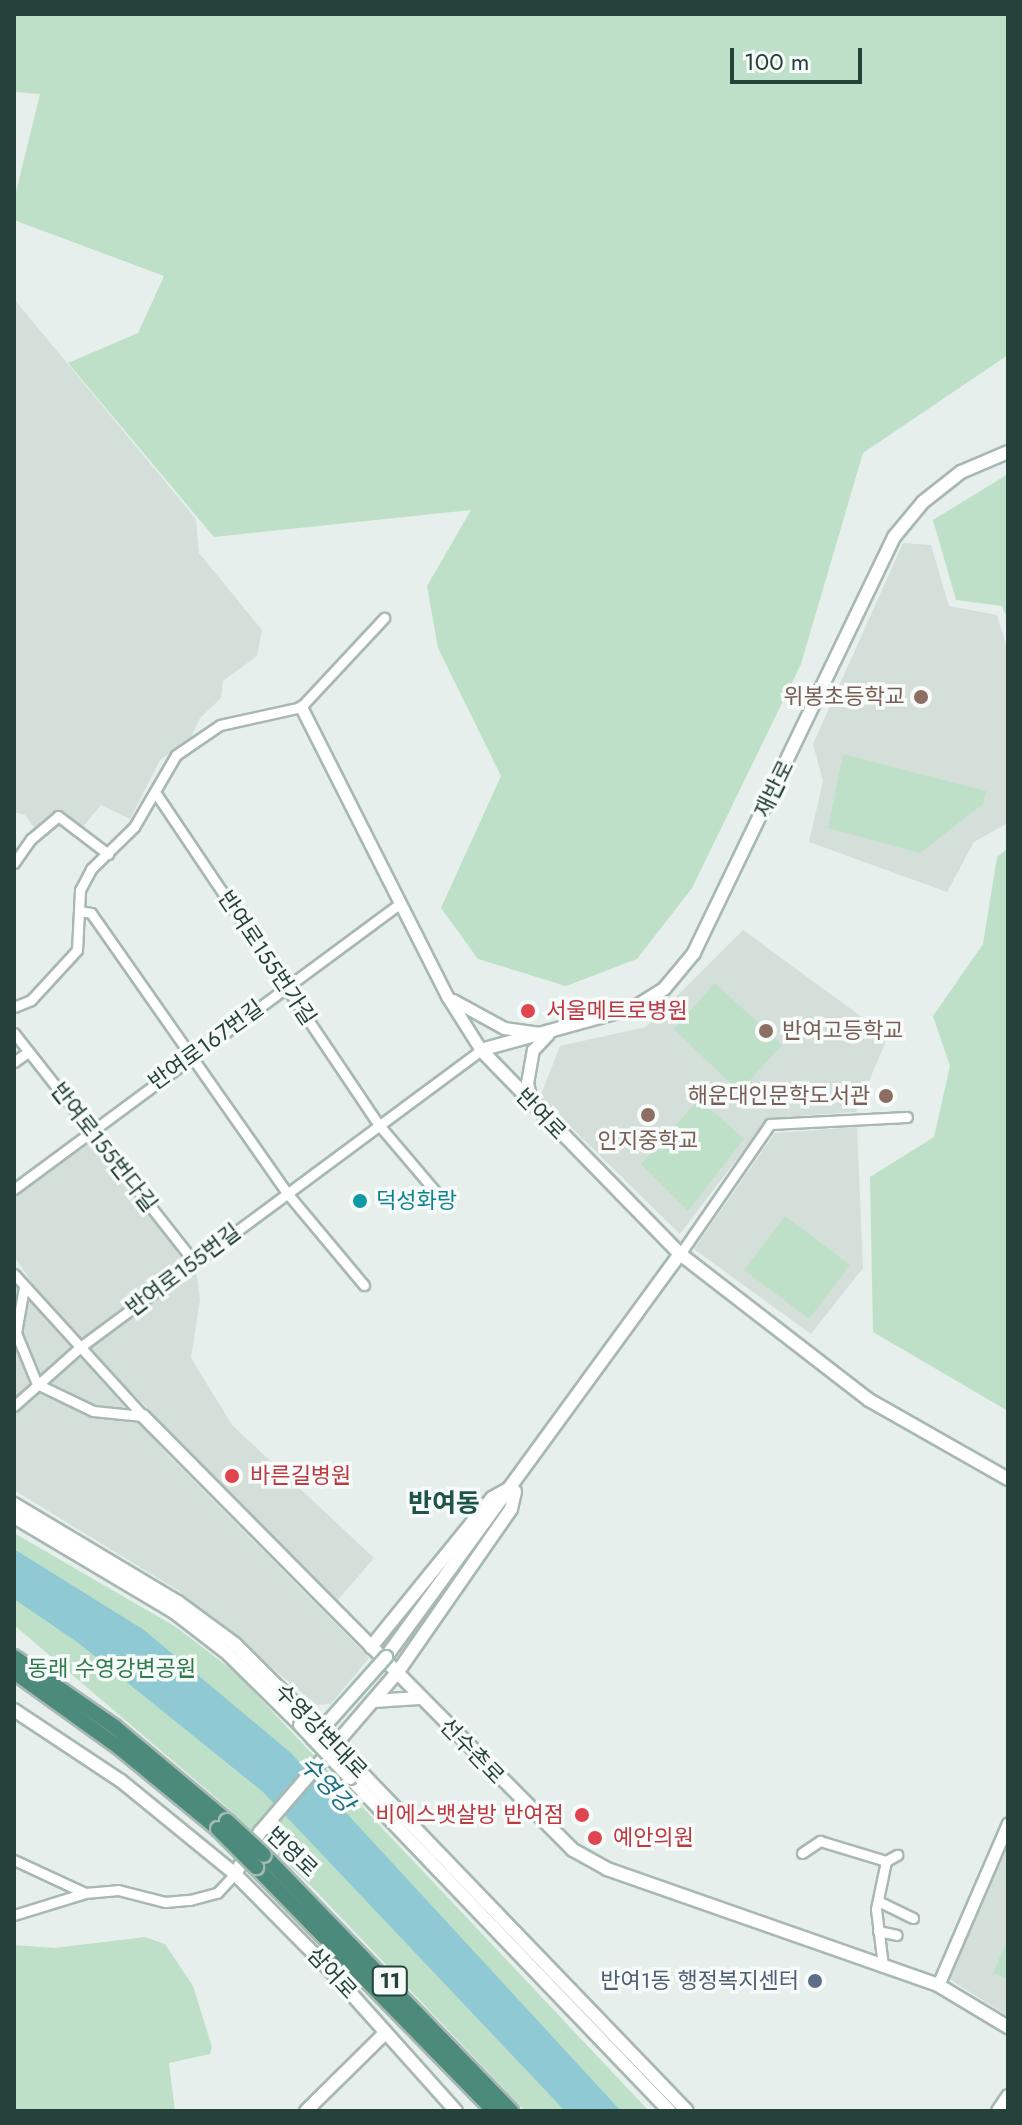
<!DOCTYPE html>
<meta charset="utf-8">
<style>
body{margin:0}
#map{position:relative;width:1022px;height:2125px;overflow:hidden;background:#e6efeb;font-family:Jost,"Noto Sans KR",sans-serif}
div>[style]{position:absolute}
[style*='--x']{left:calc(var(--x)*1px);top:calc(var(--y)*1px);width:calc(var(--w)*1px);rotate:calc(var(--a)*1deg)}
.built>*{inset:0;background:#d4dfda}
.green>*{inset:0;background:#bfe0c8}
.water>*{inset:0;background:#8ec9d4}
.roads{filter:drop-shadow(2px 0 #a8b8b2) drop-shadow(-2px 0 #a8b8b2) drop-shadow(0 2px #a8b8b2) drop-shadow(0 -2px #a8b8b2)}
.minor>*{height:9px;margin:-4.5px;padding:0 4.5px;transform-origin:4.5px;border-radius:4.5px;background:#fff}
.tertiary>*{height:11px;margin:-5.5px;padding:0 5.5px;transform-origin:5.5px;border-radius:5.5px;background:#fff}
.secondary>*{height:12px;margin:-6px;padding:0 6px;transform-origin:6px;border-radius:6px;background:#fff}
.trunk>*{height:14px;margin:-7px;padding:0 7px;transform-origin:7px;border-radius:7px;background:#4c8a7c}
.bridges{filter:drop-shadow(2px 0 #a4bbb3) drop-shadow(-2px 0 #a4bbb3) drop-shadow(0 2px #a4bbb3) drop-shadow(0 -2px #a4bbb3)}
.secondary-bridge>*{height:12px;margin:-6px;padding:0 6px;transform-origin:6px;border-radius:6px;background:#fff}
.trunk-bridge>*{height:14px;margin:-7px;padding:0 7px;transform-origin:7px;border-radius:7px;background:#4c8a7c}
.dots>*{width:22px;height:22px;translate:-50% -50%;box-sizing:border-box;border:4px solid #f7fbf9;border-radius:50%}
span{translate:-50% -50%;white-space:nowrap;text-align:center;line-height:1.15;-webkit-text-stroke:7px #f7fbf9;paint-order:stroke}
.shield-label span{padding:2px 6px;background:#f7fbf9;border:2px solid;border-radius:6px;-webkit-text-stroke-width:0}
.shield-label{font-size:20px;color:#24423a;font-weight:700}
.education-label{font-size:22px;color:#785e54}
.right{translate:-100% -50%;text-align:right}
.left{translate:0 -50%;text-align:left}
.street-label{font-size:22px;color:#24423a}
.health-label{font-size:22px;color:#be3a42}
.culture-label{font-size:22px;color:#0d838f}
.park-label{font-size:22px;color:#2d7a4b}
.service-label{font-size:22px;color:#4e5e75}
.water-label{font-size:24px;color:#1c6f80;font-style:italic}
.quarter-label{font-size:26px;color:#1f5548;font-weight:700}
.frame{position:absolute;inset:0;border:16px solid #24423a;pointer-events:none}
.scale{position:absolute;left:730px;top:48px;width:132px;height:36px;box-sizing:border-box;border:4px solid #24423a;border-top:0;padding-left:10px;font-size:24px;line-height:28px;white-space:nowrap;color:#24423a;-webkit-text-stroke:6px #f7fbf9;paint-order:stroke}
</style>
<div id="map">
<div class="built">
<i style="clip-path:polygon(14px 299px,196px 519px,199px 553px,262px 630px,257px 656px,223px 681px,221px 698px,200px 718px,190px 739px,160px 760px,130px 819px,101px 805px,81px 829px,56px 811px,36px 830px,25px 815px,14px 812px)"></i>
<i style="clip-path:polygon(903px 543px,931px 545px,949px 606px,997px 615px,1008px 650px,1008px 823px,974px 842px,947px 892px,809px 842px,823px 781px,813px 744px)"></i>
<i style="clip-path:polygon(743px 930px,888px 1036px,856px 1112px,768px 1118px,680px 1234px,540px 1097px,560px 1046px,646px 1027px)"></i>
<i style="clip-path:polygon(857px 1127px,863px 1268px,811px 1334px,694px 1249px,775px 1133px)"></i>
<i style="clip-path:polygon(94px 1140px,196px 1269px,200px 1300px,191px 1358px,232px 1425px,374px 1558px,337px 1601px,96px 1356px,37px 1290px,14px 1256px,14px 1197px)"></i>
<i style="clip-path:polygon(14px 1284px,166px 1453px,369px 1658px,331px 1704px,317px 1705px,177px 1590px,14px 1490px)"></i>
<i style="clip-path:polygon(1008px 1840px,1008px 2016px,949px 1979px)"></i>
</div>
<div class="green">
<i style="clip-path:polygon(14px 14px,1008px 14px,1008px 355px,863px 453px,801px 664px,692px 888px,637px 959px,566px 986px,478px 959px,441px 908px,501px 776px,438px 648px,427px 586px,471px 510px,214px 537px,68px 363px,138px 333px,164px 276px,14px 220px,14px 200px,40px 94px,14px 92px)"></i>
<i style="clip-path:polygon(1008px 474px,1008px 622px,1002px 606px,956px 600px,933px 520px)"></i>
<i style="clip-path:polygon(843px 754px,986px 791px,983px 804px,920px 853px,828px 828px)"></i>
<i style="clip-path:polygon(1008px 848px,1008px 1411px,873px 1332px,870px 1177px,934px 1137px,950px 1066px,933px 1016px,983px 944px,997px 857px)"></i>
<i style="clip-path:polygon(715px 983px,782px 1045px,739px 1092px,674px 1029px)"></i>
<i style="clip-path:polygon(699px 1099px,744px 1139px,688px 1211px,641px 1164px)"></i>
<i style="clip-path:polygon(785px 1216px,850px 1265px,809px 1319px,744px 1270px)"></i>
<i style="clip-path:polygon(14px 1533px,176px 1627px,236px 1673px,649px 2111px,525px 2111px,312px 1887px,228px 1808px,14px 1625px)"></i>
<i style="clip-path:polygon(145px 1937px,165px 1944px,193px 1986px,212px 2047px,210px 2054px,169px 2063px,175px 2111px,14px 2111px,14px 1945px,54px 1948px)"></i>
<i style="clip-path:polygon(1008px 1938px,1008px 1979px,993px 1973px)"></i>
</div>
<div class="water">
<i style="clip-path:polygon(14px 1549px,144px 1630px,291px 1753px,621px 2111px,565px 2111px,263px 1792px,77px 1642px,14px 1599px)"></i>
</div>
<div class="roads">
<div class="minor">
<i style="--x:155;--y:792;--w:401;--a:56.1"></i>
<i style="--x:379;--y:1125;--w:94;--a:49.7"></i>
<i style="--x:14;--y:863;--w:29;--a:-55"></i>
<i style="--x:31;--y:839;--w:35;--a:-40"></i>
<i style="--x:58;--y:816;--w:63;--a:37.2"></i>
<i style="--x:79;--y:911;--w:12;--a:9"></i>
<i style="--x:91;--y:913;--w:342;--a:55"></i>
<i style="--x:287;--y:1193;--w:120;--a:50.1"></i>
<i style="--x:14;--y:1007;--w:18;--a:-22"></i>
<i style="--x:31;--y:1000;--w:68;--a:-47.4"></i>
<i style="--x:77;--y:950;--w:60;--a:-87.1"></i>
<i style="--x:80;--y:890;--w:24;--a:-62"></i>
<i style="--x:91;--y:869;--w:60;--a:-44.3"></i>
<i style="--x:134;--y:827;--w:83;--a:-59.7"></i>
<i style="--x:176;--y:755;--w:53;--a:-34.3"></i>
<i style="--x:220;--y:725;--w:83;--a:-12.5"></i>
<i style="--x:301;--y:707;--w:122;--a:-47"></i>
<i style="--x:14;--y:1033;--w:291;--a:51.8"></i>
<i style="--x:14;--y:1062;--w:17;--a:-36"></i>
<i style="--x:14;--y:1189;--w:480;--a:-36.5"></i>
<i style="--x:680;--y:1254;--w:158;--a:-55.3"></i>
<i style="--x:770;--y:1124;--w:137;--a:-2.9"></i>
<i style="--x:14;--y:1274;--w:192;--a:47.7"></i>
<i style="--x:24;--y:1287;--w:47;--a:99.9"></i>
<i style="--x:16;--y:1333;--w:55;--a:67.6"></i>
<i style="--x:37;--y:1384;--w:62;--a:25.7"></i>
<i style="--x:93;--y:1411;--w:50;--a:5.7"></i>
<i style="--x:14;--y:1406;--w:87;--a:-41.7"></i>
<i style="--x:79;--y:1348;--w:500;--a:-36.55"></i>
<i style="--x:802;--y:1853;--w:22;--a:-34"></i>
<i style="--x:820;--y:1841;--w:69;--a:16.9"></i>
<i style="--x:14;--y:1860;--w:78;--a:24.9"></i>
<i style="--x:878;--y:1901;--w:39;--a:26"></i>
<i style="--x:14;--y:1915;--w:74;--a:-17.2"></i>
<i style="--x:85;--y:1893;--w:33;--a:-5"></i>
<i style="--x:118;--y:1890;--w:49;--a:14.3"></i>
<i style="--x:165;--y:1902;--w:25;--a:-5"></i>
<i style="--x:190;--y:1900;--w:28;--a:-15"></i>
<i style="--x:217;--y:1893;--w:26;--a:-47"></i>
<i style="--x:878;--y:1931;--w:19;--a:12"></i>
<i style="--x:883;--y:1966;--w:57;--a:-97"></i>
<i style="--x:876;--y:1909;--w:49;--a:-78.2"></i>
<i style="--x:886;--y:1861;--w:13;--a:-29"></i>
</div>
<div class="tertiary">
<i style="--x:301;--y:707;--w:324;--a:63.2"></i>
<i style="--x:447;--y:996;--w:64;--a:57.8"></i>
<i style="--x:453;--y:1000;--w:58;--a:28.8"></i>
<i style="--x:504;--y:1028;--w:36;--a:8"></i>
<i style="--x:532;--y:1103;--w:21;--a:-104"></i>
<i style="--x:527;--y:1083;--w:34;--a:-80"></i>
<i style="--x:533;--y:1050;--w:22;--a:-47"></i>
<i style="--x:938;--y:1985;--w:176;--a:-66.6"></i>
</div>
<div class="secondary">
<i style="--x:1008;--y:452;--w:51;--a:156.9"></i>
<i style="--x:961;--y:472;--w:48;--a:141.7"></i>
<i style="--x:923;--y:502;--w:45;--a:129.6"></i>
<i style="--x:894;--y:537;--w:462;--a:115.7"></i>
<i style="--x:694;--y:953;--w:47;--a:129.8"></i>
<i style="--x:664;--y:989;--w:36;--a:148"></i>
<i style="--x:633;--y:1008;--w:158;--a:164.6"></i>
<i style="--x:481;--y:1050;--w:285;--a:45.7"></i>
<i style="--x:680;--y:1254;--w:239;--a:37.7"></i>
<i style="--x:869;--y:1400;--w:160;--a:29.6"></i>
<i style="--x:143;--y:1416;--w:611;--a:45.27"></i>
<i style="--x:573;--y:1850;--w:39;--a:29"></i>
<i style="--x:607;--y:1869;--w:351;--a:19.3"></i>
<i style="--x:938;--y:1985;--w:82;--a:31"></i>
<i style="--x:14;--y:1504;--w:191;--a:30.9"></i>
<i style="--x:178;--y:1602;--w:71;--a:36.4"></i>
<i style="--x:235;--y:1644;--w:103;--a:45"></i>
<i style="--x:14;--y:1517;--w:186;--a:30.7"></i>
<i style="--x:174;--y:1612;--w:67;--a:37.7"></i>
<i style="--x:227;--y:1653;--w:103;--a:44.6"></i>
<i style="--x:371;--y:1647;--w:192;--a:-50.9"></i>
<i style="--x:492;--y:1498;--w:21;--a:-29"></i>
<i style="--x:386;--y:1657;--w:499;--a:-53.9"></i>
<i style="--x:373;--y:1701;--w:47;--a:-3.7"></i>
<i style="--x:14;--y:1710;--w:128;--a:33.6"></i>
<i style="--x:121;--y:1781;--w:147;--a:39.2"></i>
<i style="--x:235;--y:1874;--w:135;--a:45.3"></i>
<i style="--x:330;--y:1970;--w:189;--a:48.2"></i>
<i style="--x:356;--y:1767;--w:477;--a:46.1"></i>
<i style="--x:350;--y:1778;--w:461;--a:46.2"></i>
<i style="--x:235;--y:1874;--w:49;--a:-59.2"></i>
<i style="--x:260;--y:1832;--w:210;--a:-49.3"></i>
<i style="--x:397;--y:1673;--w:200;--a:-55.2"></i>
<i style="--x:511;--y:1509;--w:18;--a:-77"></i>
<i style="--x:306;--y:2111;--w:112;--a:-44.6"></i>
<i style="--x:998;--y:2111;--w:18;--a:-56"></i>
</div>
<div class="trunk">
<i style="--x:14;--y:1657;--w:123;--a:34.7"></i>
<i style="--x:115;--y:1727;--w:146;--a:40"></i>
<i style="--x:14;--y:1672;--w:132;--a:35.7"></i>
<i style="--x:121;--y:1749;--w:126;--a:39.5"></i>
<i style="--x:264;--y:1855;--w:356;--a:46"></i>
<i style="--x:256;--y:1867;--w:341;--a:45.7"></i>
</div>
</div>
<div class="bridges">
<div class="secondary-bridge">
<i style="--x:308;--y:1717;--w:69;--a:46.2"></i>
<i style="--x:300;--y:1725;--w:73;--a:46.7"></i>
<i style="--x:313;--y:1739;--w:110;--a:-48.3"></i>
</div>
<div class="trunk-bridge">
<i style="--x:227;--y:1821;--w:50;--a:42.6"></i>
<i style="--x:218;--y:1829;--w:54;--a:45"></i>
</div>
</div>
<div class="dots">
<i style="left:921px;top:697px;background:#8d6e63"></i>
<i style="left:528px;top:1011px;background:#e0444e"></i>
<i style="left:766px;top:1031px;background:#8d6e63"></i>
<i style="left:886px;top:1096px;background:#8d6e63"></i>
<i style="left:648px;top:1115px;background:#8d6e63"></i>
<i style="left:360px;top:1201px;background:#0f9aa8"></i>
<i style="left:232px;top:1476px;background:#e0444e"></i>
<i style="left:582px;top:1815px;background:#e0444e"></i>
<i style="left:595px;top:1838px;background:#e0444e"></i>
<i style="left:815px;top:1981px;background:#5c6f8a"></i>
</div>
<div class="shield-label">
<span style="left:390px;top:1981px">11</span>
</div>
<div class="education-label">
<span class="right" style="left:905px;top:697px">위봉초등학교</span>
<span class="left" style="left:782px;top:1031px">반여고등학교</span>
<span class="right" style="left:870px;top:1096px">해운대인문학도서관</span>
<span style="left:648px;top:1141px">인지중학교</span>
</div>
<div class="street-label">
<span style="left:774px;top:789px;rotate:-64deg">재반로</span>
<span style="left:267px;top:958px;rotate:56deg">반여로155번가길</span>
<span style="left:206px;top:1045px;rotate:-36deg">반여로167번길</span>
<span style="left:541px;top:1114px;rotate:46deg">반여로</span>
<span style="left:104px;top:1147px;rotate:52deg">반여로155번다길</span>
<span style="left:183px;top:1270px;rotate:-37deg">반여로155번길</span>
<span style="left:321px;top:1731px;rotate:46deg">수영강변대로</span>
<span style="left:472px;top:1751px;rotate:46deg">선수촌로</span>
<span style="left:292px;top:1852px;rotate:44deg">번영로</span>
<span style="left:332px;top:1973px;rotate:47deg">삼어로</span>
</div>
<div class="health-label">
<span class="left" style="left:546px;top:1011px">서울메트로병원</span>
<span class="left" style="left:250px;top:1476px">바른길병원</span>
<span class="right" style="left:564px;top:1815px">비에스뱃살방 반여점</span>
<span class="left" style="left:613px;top:1838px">예안의원</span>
</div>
<div class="culture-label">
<span class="left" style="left:376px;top:1201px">덕성화랑</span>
</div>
<div class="park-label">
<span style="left:112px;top:1669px">동래 수영강변공원</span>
</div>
<div class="service-label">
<span class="right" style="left:799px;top:1981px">반여1동 행정복지센터</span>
</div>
<div class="water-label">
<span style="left:327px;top:1784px;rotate:47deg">수영강</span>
</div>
<div class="quarter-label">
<span style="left:444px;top:1504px">반여동</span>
</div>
<div class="frame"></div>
<div class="scale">100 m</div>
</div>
